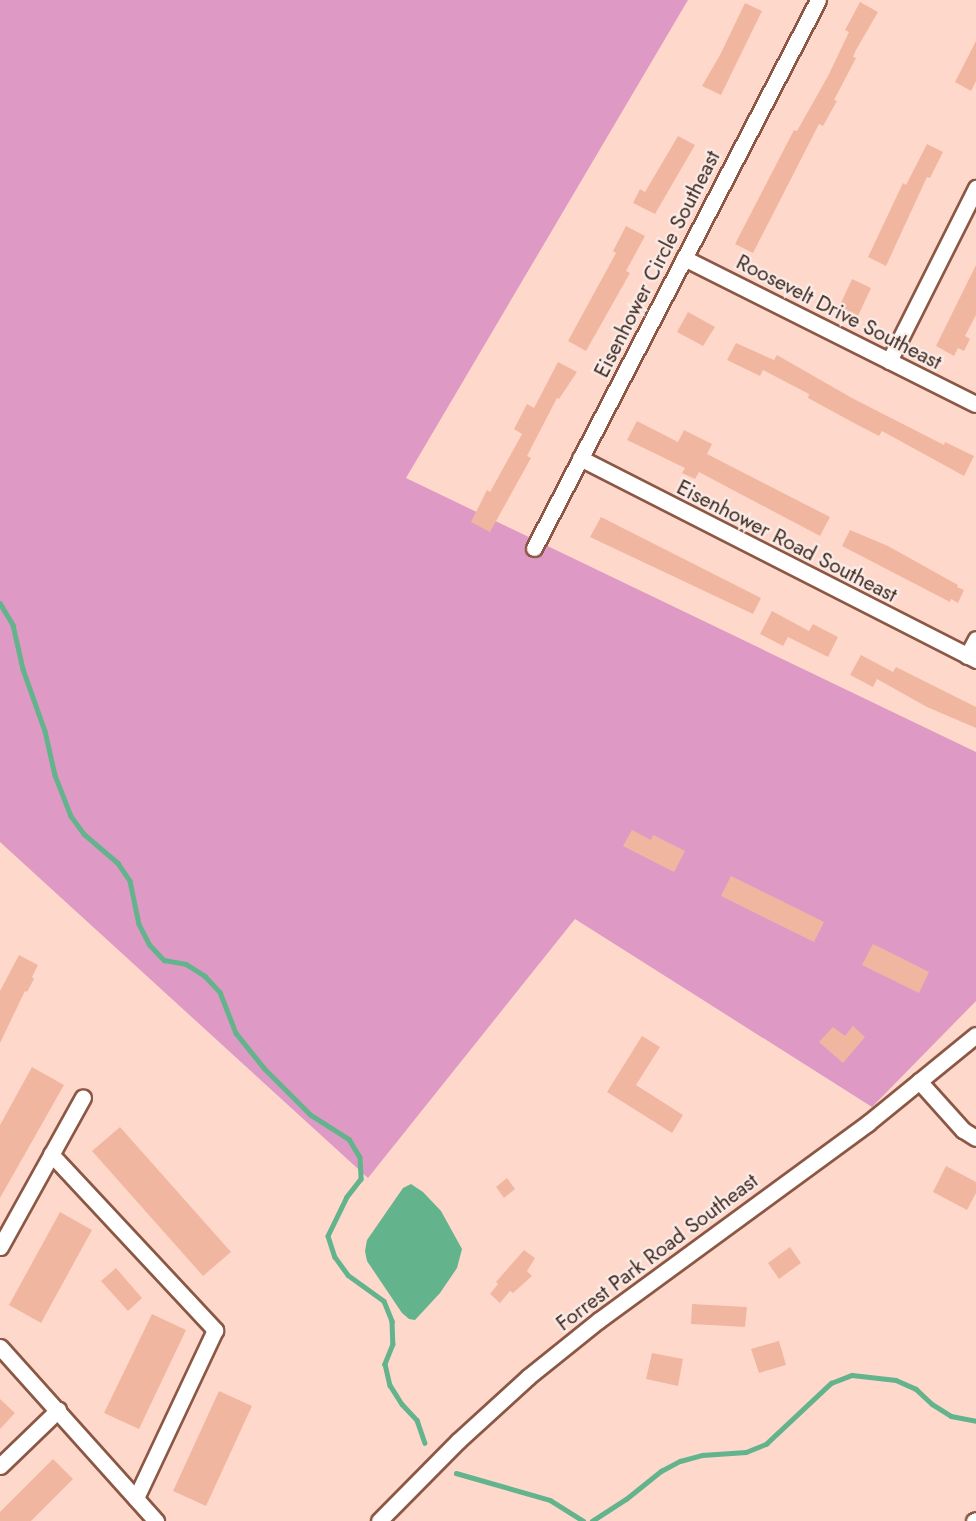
<!DOCTYPE html>
<style>
body{margin:0}
#map{position:relative;width:976px;height:1521px;overflow:hidden;background:#fed9cb;font-family:Jost,sans-serif}
div>[style]{position:absolute}
[style*='--x']{left:calc(var(--x)*1px);top:calc(var(--y)*1px);width:calc(var(--w)*1px);rotate:calc(var(--a)*1deg)}
.forest>*{inset:0;background:#de9ac5}
.water>*{inset:0;background:#63b38c}
.stream>*{height:4.5px;margin:-2.25px;padding:0 2.25px;transform-origin:2.25px;border-radius:2.25px;background:#63b38c}
.building>*{inset:0;background:#f1b6a0}
.roads{filter:drop-shadow(2px 0 #8c5845) drop-shadow(-2px 0 #8c5845) drop-shadow(0 2px #8c5845) drop-shadow(0 -2px #8c5845)}
.minor>*{height:15px;margin:-7.5px;padding:0 7.5px;transform-origin:7.5px;border-radius:7.5px;background:#fff}
span{translate:-50% -50%;white-space:nowrap;text-align:center;line-height:1.15;-webkit-text-stroke:4.5px #f9ece8;paint-order:stroke}
.street-label{font-size:21px;color:#3e271e}
</style>
<div id="map">
<div class="forest">
<i style="clip-path:polygon(0 0,688px 0,406px 478px,976px 752px,976px 1001px,872px 1107px,575px 919px,368px 1178px,0 842px)"></i>
</div>
<div class="water">
<i style="clip-path:polygon(411px 1184px,423px 1192px,441px 1211px,462px 1249px,457px 1268px,440px 1293px,415px 1320px,409px 1319px,402px 1313px,367px 1261px,365px 1251px,367px 1240px,403px 1188px)"></i>
</div>
<div class="stream">
<i style="--x:0;--y:603;--w:26;--a:59"></i>
<i style="--x:13;--y:625;--w:45;--a:77.2"></i>
<i style="--x:23;--y:669;--w:66;--a:70.5"></i>
<i style="--x:45;--y:731;--w:45;--a:77.2"></i>
<i style="--x:55;--y:775;--w:44;--a:68.7"></i>
<i style="--x:71;--y:816;--w:22;--a:54"></i>
<i style="--x:84;--y:834;--w:45;--a:40.5"></i>
<i style="--x:118;--y:863;--w:22;--a:56"></i>
<i style="--x:130;--y:881;--w:44;--a:78.2"></i>
<i style="--x:139;--y:924;--w:22;--a:63"></i>
<i style="--x:149;--y:944;--w:22;--a:47"></i>
<i style="--x:164;--y:960;--w:22;--a:10"></i>
<i style="--x:186;--y:964;--w:22;--a:32"></i>
<i style="--x:205;--y:976;--w:22;--a:47"></i>
<i style="--x:220;--y:992;--w:44;--a:68.7"></i>
<i style="--x:236;--y:1033;--w:45;--a:51.3"></i>
<i style="--x:264;--y:1068;--w:66;--a:45"></i>
<i style="--x:311;--y:1115;--w:45;--a:32.3"></i>
<i style="--x:349;--y:1139;--w:21;--a:59"></i>
<i style="--x:360;--y:1157;--w:22;--a:87"></i>
<i style="--x:361;--y:1179;--w:23;--a:128"></i>
<i style="--x:347;--y:1197;--w:43;--a:116"></i>
<i style="--x:328;--y:1236;--w:22;--a:72"></i>
<i style="--x:335;--y:1257;--w:22;--a:54"></i>
<i style="--x:348;--y:1275;--w:44;--a:35.8"></i>
<i style="--x:384;--y:1301;--w:22;--a:68"></i>
<i style="--x:392;--y:1321;--w:23;--a:88"></i>
<i style="--x:393;--y:1344;--w:22;--a:112"></i>
<i style="--x:385;--y:1364;--w:22;--a:77"></i>
<i style="--x:390;--y:1385;--w:22;--a:58"></i>
<i style="--x:402;--y:1404;--w:22;--a:47"></i>
<i style="--x:417;--y:1420;--w:24;--a:71"></i>
<i style="--x:456;--y:1473;--w:98;--a:16"></i>
<i style="--x:550;--y:1500;--w:39;--a:32"></i>
<i style="--x:592;--y:1521;--w:40;--a:-32.9"></i>
<i style="--x:626;--y:1499;--w:45;--a:-38.7"></i>
<i style="--x:661;--y:1471;--w:21;--a:-28"></i>
<i style="--x:680;--y:1461;--w:23;--a:-15"></i>
<i style="--x:702;--y:1455;--w:44;--a:-3.9"></i>
<i style="--x:746;--y:1452;--w:22;--a:-22"></i>
<i style="--x:766;--y:1444;--w:89;--a:-43.2"></i>
<i style="--x:831;--y:1383;--w:22;--a:-21"></i>
<i style="--x:852;--y:1375;--w:44;--a:6.5"></i>
<i style="--x:896;--y:1380;--w:22;--a:24"></i>
<i style="--x:916;--y:1389;--w:22;--a:43"></i>
<i style="--x:932;--y:1404;--w:22;--a:32"></i>
<i style="--x:951;--y:1416;--w:25;--a:11"></i>
</div>
<div class="building">
<i style="clip-path:polygon(860px 2px,878px 12px,856px 50px,853px 57px,856px 58px,834px 100px,837px 101px,823px 126px,819px 124px,753px 253px,735px 244px,794px 130px,797px 131px,828px 76px,849px 32px,845px 30px)"></i>
<i style="clip-path:polygon(745px 3px,762px 11px,721px 95px,702px 86px,720px 55px)"></i>
<i style="clip-path:polygon(976px 41px,976px 81px,971px 91px,955px 82px)"></i>
<i style="clip-path:polygon(678px 136px,695px 145px,655px 214px,633px 203px,640px 189px,645px 192px)"></i>
<i style="clip-path:polygon(927px 144px,943px 152px,930px 178px,927px 177px,886px 266px,868px 257px,903px 183px,906px 185px)"></i>
<i style="clip-path:polygon(626px 226px,645px 236px,626px 271px,630px 273px,586px 351px,568px 341px,616px 253px,613px 251px)"></i>
<i style="clip-path:polygon(976px 265px,976px 315px,965px 336px,970px 339px,964px 351px,958px 348px,954px 356px,936px 346px)"></i>
<i style="clip-path:polygon(852px 279px,871px 288px,858px 316px,839px 307px)"></i>
<i style="clip-path:polygon(688px 312px,715px 327px,703px 346px,677px 332px)"></i>
<i style="clip-path:polygon(736px 343px,774px 360px,777px 355px,852px 398px,944px 445px,945px 442px,974px 456px,964px 476px,882px 431px,879px 436px,854px 423px,808px 398px,809px 394px,763px 370px,760px 376px,727px 360px)"></i>
<i style="clip-path:polygon(558px 362px,577px 372px,559px 399px,557px 398px,527px 456px,531px 458px,490px 532px,471px 522px,487px 490px,490px 492px,522px 434px,514px 429px,527px 404px,534px 408px)"></i>
<i style="clip-path:polygon(637px 421px,678px 442px,684px 430px,712px 444px,707px 454px,830px 517px,820px 536px,699px 472px,695px 479px,682px 473px,685px 468px,627px 440px)"></i>
<i style="clip-path:polygon(601px 517px,761px 598px,753px 614px,590px 537px)"></i>
<i style="clip-path:polygon(850px 530px,888px 546px,958px 585px,957px 587px,964px 590px,958px 603px,951px 599px,950px 602px,842px 546px)"></i>
<i style="clip-path:polygon(772px 611px,809px 631px,813px 624px,838px 637px,828px 657px,788px 637px,783px 646px,760px 634px)"></i>
<i style="clip-path:polygon(861px 655px,893px 672px,896px 667px,976px 707px,976px 728px,927px 707px,877px 679px,873px 687px,850px 675px)"></i>
<i style="clip-path:polygon(632px 830px,651px 840px,653px 835px,685px 851px,674px 872px,623px 846px)"></i>
<i style="clip-path:polygon(731px 876px,824px 922px,814px 942px,721px 896px)"></i>
<i style="clip-path:polygon(873px 944px,929px 972px,919px 993px,862px 965px)"></i>
<i style="clip-path:polygon(19px 955px,38px 965px,32px 977px,34px 979px,27px 992px,25px 991px,0 1043px,0 991px)"></i>
<i style="clip-path:polygon(853px 1026px,865px 1037px,843px 1063px,819px 1042px,833px 1027px,845px 1036px)"></i>
<i style="clip-path:polygon(642px 1036px,660px 1047px,636px 1085px,683px 1115px,672px 1133px,607px 1092px)"></i>
<i style="clip-path:polygon(32px 1067px,64px 1085px,0 1198px,0 1125px)"></i>
<i style="clip-path:polygon(120px 1127px,231px 1252px,203px 1276px,92px 1151px)"></i>
<i style="clip-path:polygon(946px 1166px,976px 1182px,976px 1193px,967px 1210px,933px 1192px)"></i>
<i style="clip-path:polygon(507px 1178px,515px 1189px,504px 1198px,496px 1187px)"></i>
<i style="clip-path:polygon(60px 1212px,92px 1230px,41px 1323px,9px 1305px)"></i>
<i style="clip-path:polygon(790px 1247px,801px 1263px,779px 1279px,768px 1263px)"></i>
<i style="clip-path:polygon(524px 1250px,535px 1258px,527px 1271px,532px 1276px,513px 1293px,510px 1291px,500px 1303px,490px 1294px,498px 1284px,496px 1282px)"></i>
<i style="clip-path:polygon(116px 1268px,142px 1298px,128px 1311px,101px 1281px)"></i>
<i style="clip-path:polygon(692px 1304px,747px 1307px,745px 1327px,691px 1324px)"></i>
<i style="clip-path:polygon(152px 1314px,186px 1330px,139px 1429px,104px 1413px)"></i>
<i style="clip-path:polygon(779px 1341px,786px 1365px,759px 1373px,751px 1349px)"></i>
<i style="clip-path:polygon(652px 1353px,683px 1359px,678px 1386px,646px 1379px)"></i>
<i style="clip-path:polygon(219px 1391px,252px 1406px,206px 1506px,173px 1491px)"></i>
<i style="clip-path:polygon(0 1399px,15px 1413px,0 1429px)"></i>
<i style="clip-path:polygon(53px 1459px,73px 1479px,31px 1521px,0 1521px,0 1512px)"></i>
</div>
<div class="roads">
<div class="minor">
<i style="--x:684;--y:258;--w:326;--a:26.6"></i>
<i style="--x:889;--y:361;--w:194;--a:-63.3"></i>
<i style="--x:580;--y:458;--w:445;--a:27"></i>
<i style="--x:534;--y:548;--w:617;--a:-62.6"></i>
<i style="--x:967;--y:656;--w:19;--a:-62"></i>
<i style="--x:919;--y:1081;--w:66;--a:48.1"></i>
<i style="--x:963;--y:1130;--w:15;--a:32"></i>
<i style="--x:51;--y:1154;--w:241;--a:47"></i>
<i style="--x:215;--y:1330;--w:186;--a:115.2"></i>
<i style="--x:0;--y:1247;--w:171;--a:-61"></i>
<i style="--x:0;--y:1347;--w:234;--a:48.1"></i>
<i style="--x:0;--y:1466;--w:81;--a:-44"></i>
<i style="--x:379;--y:1521;--w:112;--a:-45.4"></i>
<i style="--x:458;--y:1441;--w:95;--a:-42.4"></i>
<i style="--x:528;--y:1377;--w:91;--a:-38.8"></i>
<i style="--x:599;--y:1320;--w:333;--a:-36.2"></i>
<i style="--x:868;--y:1123;--w:139;--a:-39.2"></i>
<i style="--x:974;--y:1521;--w:2;--a:-27"></i>
</div>
</div>
<div class="street-label">
<span style="left:657px;top:264px;rotate:-63deg">Eisenhower Circle Southeast</span>
<span style="left:839px;top:312px;rotate:27deg">Roosevelt Drive Southeast</span>
<span style="left:787px;top:541px;rotate:27deg">Eisenhower Road Southeast</span>
<span style="left:657px;top:1252px;rotate:-37deg">Forrest Park Road Southeast</span>
</div>
</div>
